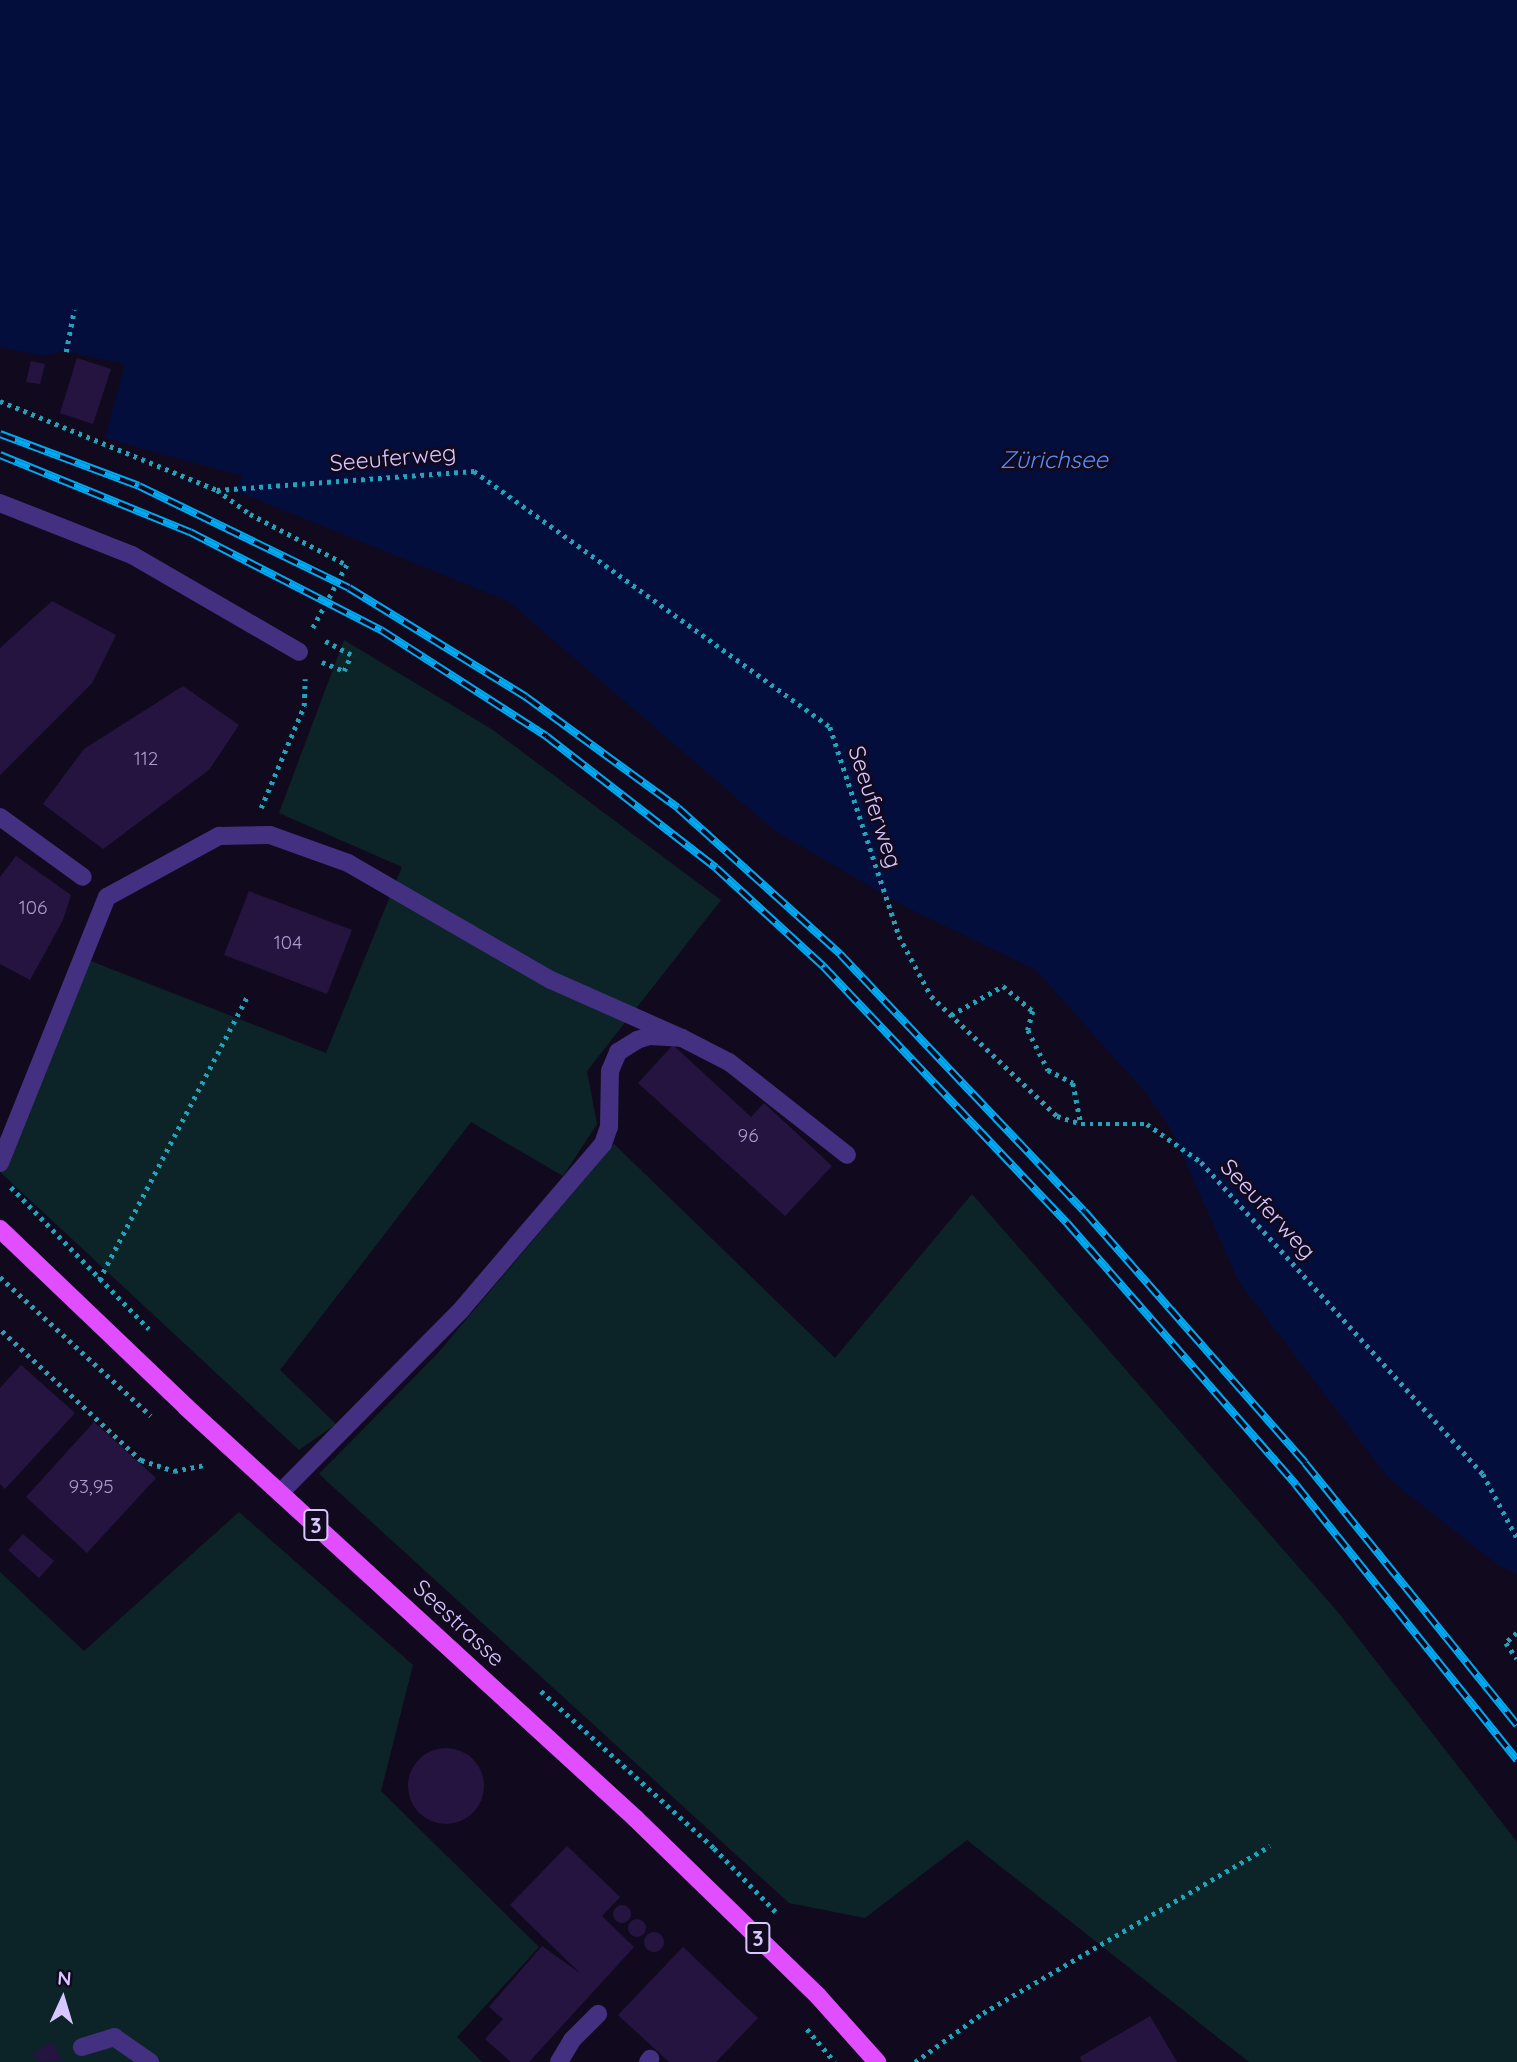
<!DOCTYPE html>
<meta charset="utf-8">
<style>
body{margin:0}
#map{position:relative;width:1517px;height:2062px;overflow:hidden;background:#110a1e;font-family:Quicksand,sans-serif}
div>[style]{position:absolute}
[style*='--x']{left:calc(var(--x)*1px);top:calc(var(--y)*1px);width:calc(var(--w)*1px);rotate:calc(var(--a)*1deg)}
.green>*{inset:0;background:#0c2428}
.water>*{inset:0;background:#040e3c}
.building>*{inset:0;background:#261440}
.round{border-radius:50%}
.path>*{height:4.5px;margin-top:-2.25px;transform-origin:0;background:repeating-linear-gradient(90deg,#22a3b8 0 3.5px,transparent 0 8.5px)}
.minor>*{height:18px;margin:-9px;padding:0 9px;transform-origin:9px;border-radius:9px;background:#433081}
.major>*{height:18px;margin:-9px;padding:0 9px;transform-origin:9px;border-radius:9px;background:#e04eff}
.rail>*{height:8px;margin-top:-4px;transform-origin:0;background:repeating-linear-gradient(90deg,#110a1e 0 16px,#00a9f2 0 32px);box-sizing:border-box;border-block:2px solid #00a9f2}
span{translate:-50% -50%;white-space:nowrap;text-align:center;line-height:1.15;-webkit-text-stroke:6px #110a1e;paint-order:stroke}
.number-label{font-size:19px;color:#ac9acf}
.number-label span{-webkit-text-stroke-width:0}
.shield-label span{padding:2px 5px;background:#110a1e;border:2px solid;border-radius:5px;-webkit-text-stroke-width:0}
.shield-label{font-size:21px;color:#d8c7ff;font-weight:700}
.street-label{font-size:23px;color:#d8c7ff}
.water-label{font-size:24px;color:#558eff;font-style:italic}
.north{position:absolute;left:28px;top:1964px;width:70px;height:70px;-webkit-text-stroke:5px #110a1e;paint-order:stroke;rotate:4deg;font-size:19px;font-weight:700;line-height:28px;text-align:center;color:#d8c7ff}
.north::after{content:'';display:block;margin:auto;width:24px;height:32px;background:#d8c7ff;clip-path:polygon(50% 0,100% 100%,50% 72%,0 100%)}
</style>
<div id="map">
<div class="green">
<i style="clip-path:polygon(344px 640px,493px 730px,721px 900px,587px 1071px,597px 1124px,563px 1176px,471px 1122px,280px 1370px,336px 1424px,299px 1450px,0 1172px,0 1163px,83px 958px,326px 1053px,402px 867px,279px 813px)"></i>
<i style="clip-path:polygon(614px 1144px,835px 1358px,972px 1194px,1337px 1611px,1517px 1842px,1517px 2062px,1249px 2062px,967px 1840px,865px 1918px,789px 1903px,319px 1474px,438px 1353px)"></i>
<i style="clip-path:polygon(239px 1512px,413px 1665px,381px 1791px,539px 1947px,457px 2037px,482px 2062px,0 2062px,0 1572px,84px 1651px)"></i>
</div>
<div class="water">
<i style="clip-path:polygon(0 0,1517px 0,1517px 1574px,1498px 1565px,1390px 1480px,1239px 1282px,1171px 1129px,1147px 1094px,1036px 970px,904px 906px,774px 830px,508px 601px,234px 490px,243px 476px,105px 438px,125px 364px,63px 351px,44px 356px,0 347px)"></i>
</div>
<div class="building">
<i style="clip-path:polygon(77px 358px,111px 369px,93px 424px,60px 413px)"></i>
<i style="clip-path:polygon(31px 361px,45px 364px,40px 384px,26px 382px)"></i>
<i style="clip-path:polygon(52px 601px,116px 635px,92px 683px,0 775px,0 648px)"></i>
<i style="clip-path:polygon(183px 686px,239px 725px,209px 770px,103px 849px,43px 804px,84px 749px)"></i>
<i style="clip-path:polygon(16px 856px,71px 895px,63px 920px,30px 980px,0 964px,0 877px)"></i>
<i style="clip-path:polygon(249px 891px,352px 930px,327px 994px,224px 955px)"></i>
<i style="clip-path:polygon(673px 1045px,751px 1117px,764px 1103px,832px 1166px,785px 1216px,638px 1083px)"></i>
<i style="clip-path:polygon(21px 1365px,75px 1413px,5px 1489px,0 1484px,0 1388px)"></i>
<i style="clip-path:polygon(94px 1422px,156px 1478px,87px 1553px,26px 1497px)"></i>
<i style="clip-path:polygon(23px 1534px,54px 1561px,39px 1578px,8px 1550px)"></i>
<i class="round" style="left:408px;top:1748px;width:76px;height:76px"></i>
<i style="clip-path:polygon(567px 1846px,620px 1897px,602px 1916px,634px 1947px,529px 2062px,511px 2062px,485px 2039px,503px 2019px,489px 2007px,542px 1946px,581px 1974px,510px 1905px)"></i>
<i class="round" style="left:613px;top:1905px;width:18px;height:18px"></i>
<i class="round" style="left:628px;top:1919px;width:18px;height:18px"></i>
<i class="round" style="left:644px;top:1932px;width:20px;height:20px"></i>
<i style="clip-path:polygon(683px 1947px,758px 2018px,716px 2062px,669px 2062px,618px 2015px)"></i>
<i style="clip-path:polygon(1150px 2016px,1177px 2062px,1082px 2062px,1080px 2057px)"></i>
<i style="clip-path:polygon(52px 2042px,62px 2060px,39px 2062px,33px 2053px)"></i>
</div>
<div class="path">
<i style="--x:66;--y:352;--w:43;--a:-79.2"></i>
<i style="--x:0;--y:401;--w:235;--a:22.3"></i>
<i style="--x:217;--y:490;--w:258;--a:-4.2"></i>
<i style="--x:474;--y:471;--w:438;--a:35.7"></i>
<i style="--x:830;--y:727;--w:220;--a:71.7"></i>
<i style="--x:899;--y:936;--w:68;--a:61.9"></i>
<i style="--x:931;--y:996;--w:174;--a:43.6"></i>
<i style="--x:1057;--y:1116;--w:25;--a:18"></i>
<i style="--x:1081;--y:1124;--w:66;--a:0"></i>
<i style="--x:1147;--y:1124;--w:66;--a:35.1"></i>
<i style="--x:1201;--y:1162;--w:421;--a:47.9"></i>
<i style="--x:1483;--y:1474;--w:72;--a:62"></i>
<i style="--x:217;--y:490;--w:41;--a:36"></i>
<i style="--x:250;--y:514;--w:110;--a:27.7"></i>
<i style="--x:347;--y:565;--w:72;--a:118.4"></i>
<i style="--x:322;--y:662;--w:24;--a:22"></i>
<i style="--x:344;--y:671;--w:17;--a:-66"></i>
<i style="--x:351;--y:655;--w:30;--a:-152"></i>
<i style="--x:261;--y:808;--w:111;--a:-67.1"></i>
<i style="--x:304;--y:706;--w:27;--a:-88"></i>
<i style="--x:951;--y:1015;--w:60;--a:-29.1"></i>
<i style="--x:1003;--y:986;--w:39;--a:40"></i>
<i style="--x:1033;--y:1011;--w:20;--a:105"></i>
<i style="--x:1028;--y:1030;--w:45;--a:63.4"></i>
<i style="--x:1048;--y:1070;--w:28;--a:27"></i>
<i style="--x:1073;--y:1083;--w:42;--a:79"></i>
<i style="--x:11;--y:1187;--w:198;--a:45.8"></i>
<i style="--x:0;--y:1277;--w:205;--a:42.6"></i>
<i style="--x:99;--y:1280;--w:322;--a:-62.4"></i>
<i style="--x:2;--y:1331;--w:190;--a:42.9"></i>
<i style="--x:141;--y:1460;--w:35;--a:18"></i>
<i style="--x:174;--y:1471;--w:32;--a:-11"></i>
<i style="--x:1517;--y:1633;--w:15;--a:138"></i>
<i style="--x:1506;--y:1643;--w:19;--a:55"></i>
<i style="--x:541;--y:1691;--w:234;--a:42.2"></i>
<i style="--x:714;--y:1848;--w:93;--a:45.9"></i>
<i style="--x:807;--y:2029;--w:43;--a:49.7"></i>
<i style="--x:915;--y:2062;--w:84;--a:-35.8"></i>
<i style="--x:983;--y:2013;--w:332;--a:-30.2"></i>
</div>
<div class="minor">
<i style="--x:0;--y:503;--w:142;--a:21.5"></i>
<i style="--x:132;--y:555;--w:193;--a:30.1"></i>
<i style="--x:0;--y:817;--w:102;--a:35.9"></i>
<i style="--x:0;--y:1163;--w:287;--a:-68.1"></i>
<i style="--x:107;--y:897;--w:128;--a:-28.6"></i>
<i style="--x:219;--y:836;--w:51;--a:-1.1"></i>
<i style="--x:270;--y:835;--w:83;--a:19.7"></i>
<i style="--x:348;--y:863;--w:234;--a:30"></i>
<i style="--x:551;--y:980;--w:143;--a:23.9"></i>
<i style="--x:280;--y:1493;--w:257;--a:-45.3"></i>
<i style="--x:461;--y:1310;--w:218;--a:-49.5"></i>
<i style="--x:603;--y:1144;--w:18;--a:-71"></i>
<i style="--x:609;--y:1127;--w:56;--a:-89"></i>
<i style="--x:610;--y:1071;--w:21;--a:-67"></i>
<i style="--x:618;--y:1052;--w:22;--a:-32"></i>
<i style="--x:637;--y:1040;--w:13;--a:-18"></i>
<i style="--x:649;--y:1036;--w:33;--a:3"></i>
<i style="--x:682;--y:1038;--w:53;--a:27.1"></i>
<i style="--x:729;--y:1062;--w:150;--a:38.2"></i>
<i style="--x:82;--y:2047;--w:34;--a:-17"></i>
<i style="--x:114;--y:2037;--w:44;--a:34.8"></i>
<i style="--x:559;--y:2062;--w:26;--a:-59"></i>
<i style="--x:572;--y:2040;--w:37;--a:-45"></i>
<i style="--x:648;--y:2062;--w:4;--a:-56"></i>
</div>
<div class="major">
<i style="--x:0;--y:1229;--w:257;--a:43.7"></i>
<i style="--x:186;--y:1407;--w:609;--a:42.47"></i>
<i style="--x:635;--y:1818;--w:255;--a:44.2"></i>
<i style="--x:818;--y:1996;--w:89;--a:48.2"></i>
</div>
<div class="rail">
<i style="--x:0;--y:434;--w:148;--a:20.5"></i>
<i style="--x:139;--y:486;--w:233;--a:25.9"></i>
<i style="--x:349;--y:588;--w:208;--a:31.6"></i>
<i style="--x:526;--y:697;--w:188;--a:36.1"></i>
<i style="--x:678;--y:808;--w:218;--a:42"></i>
<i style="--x:840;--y:954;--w:354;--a:46.5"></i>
<i style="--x:1084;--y:1211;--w:335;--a:48.7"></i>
<i style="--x:1305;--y:1463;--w:337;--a:51"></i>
<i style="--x:0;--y:455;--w:205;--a:22.1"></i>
<i style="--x:190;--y:532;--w:215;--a:27.2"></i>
<i style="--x:381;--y:630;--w:196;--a:32.7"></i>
<i style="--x:546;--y:736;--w:215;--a:37.8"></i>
<i style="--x:716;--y:868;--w:147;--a:42.5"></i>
<i style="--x:824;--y:967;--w:353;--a:46.5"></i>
<i style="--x:1067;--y:1223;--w:348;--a:48.8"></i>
<i style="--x:1296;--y:1485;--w:353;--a:51.2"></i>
</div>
<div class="number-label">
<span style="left:146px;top:759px">112</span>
<span style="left:33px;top:908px">106</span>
<span style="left:288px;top:943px">104</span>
<span style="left:748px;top:1136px">96</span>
<span style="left:91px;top:1487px">93,95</span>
</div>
<div class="shield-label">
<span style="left:316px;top:1525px">3</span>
<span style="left:758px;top:1938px">3</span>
</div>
<div class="street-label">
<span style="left:393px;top:458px;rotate:-5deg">Seeuferweg</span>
<span style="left:875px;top:807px;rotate:72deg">Seeuferweg</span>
<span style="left:1268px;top:1209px;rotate:47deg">Seeuferweg</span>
<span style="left:459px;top:1623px;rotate:43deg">Seestrasse</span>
</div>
<div class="water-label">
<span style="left:1054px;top:460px">Zürichsee</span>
</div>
<div class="north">N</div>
</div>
